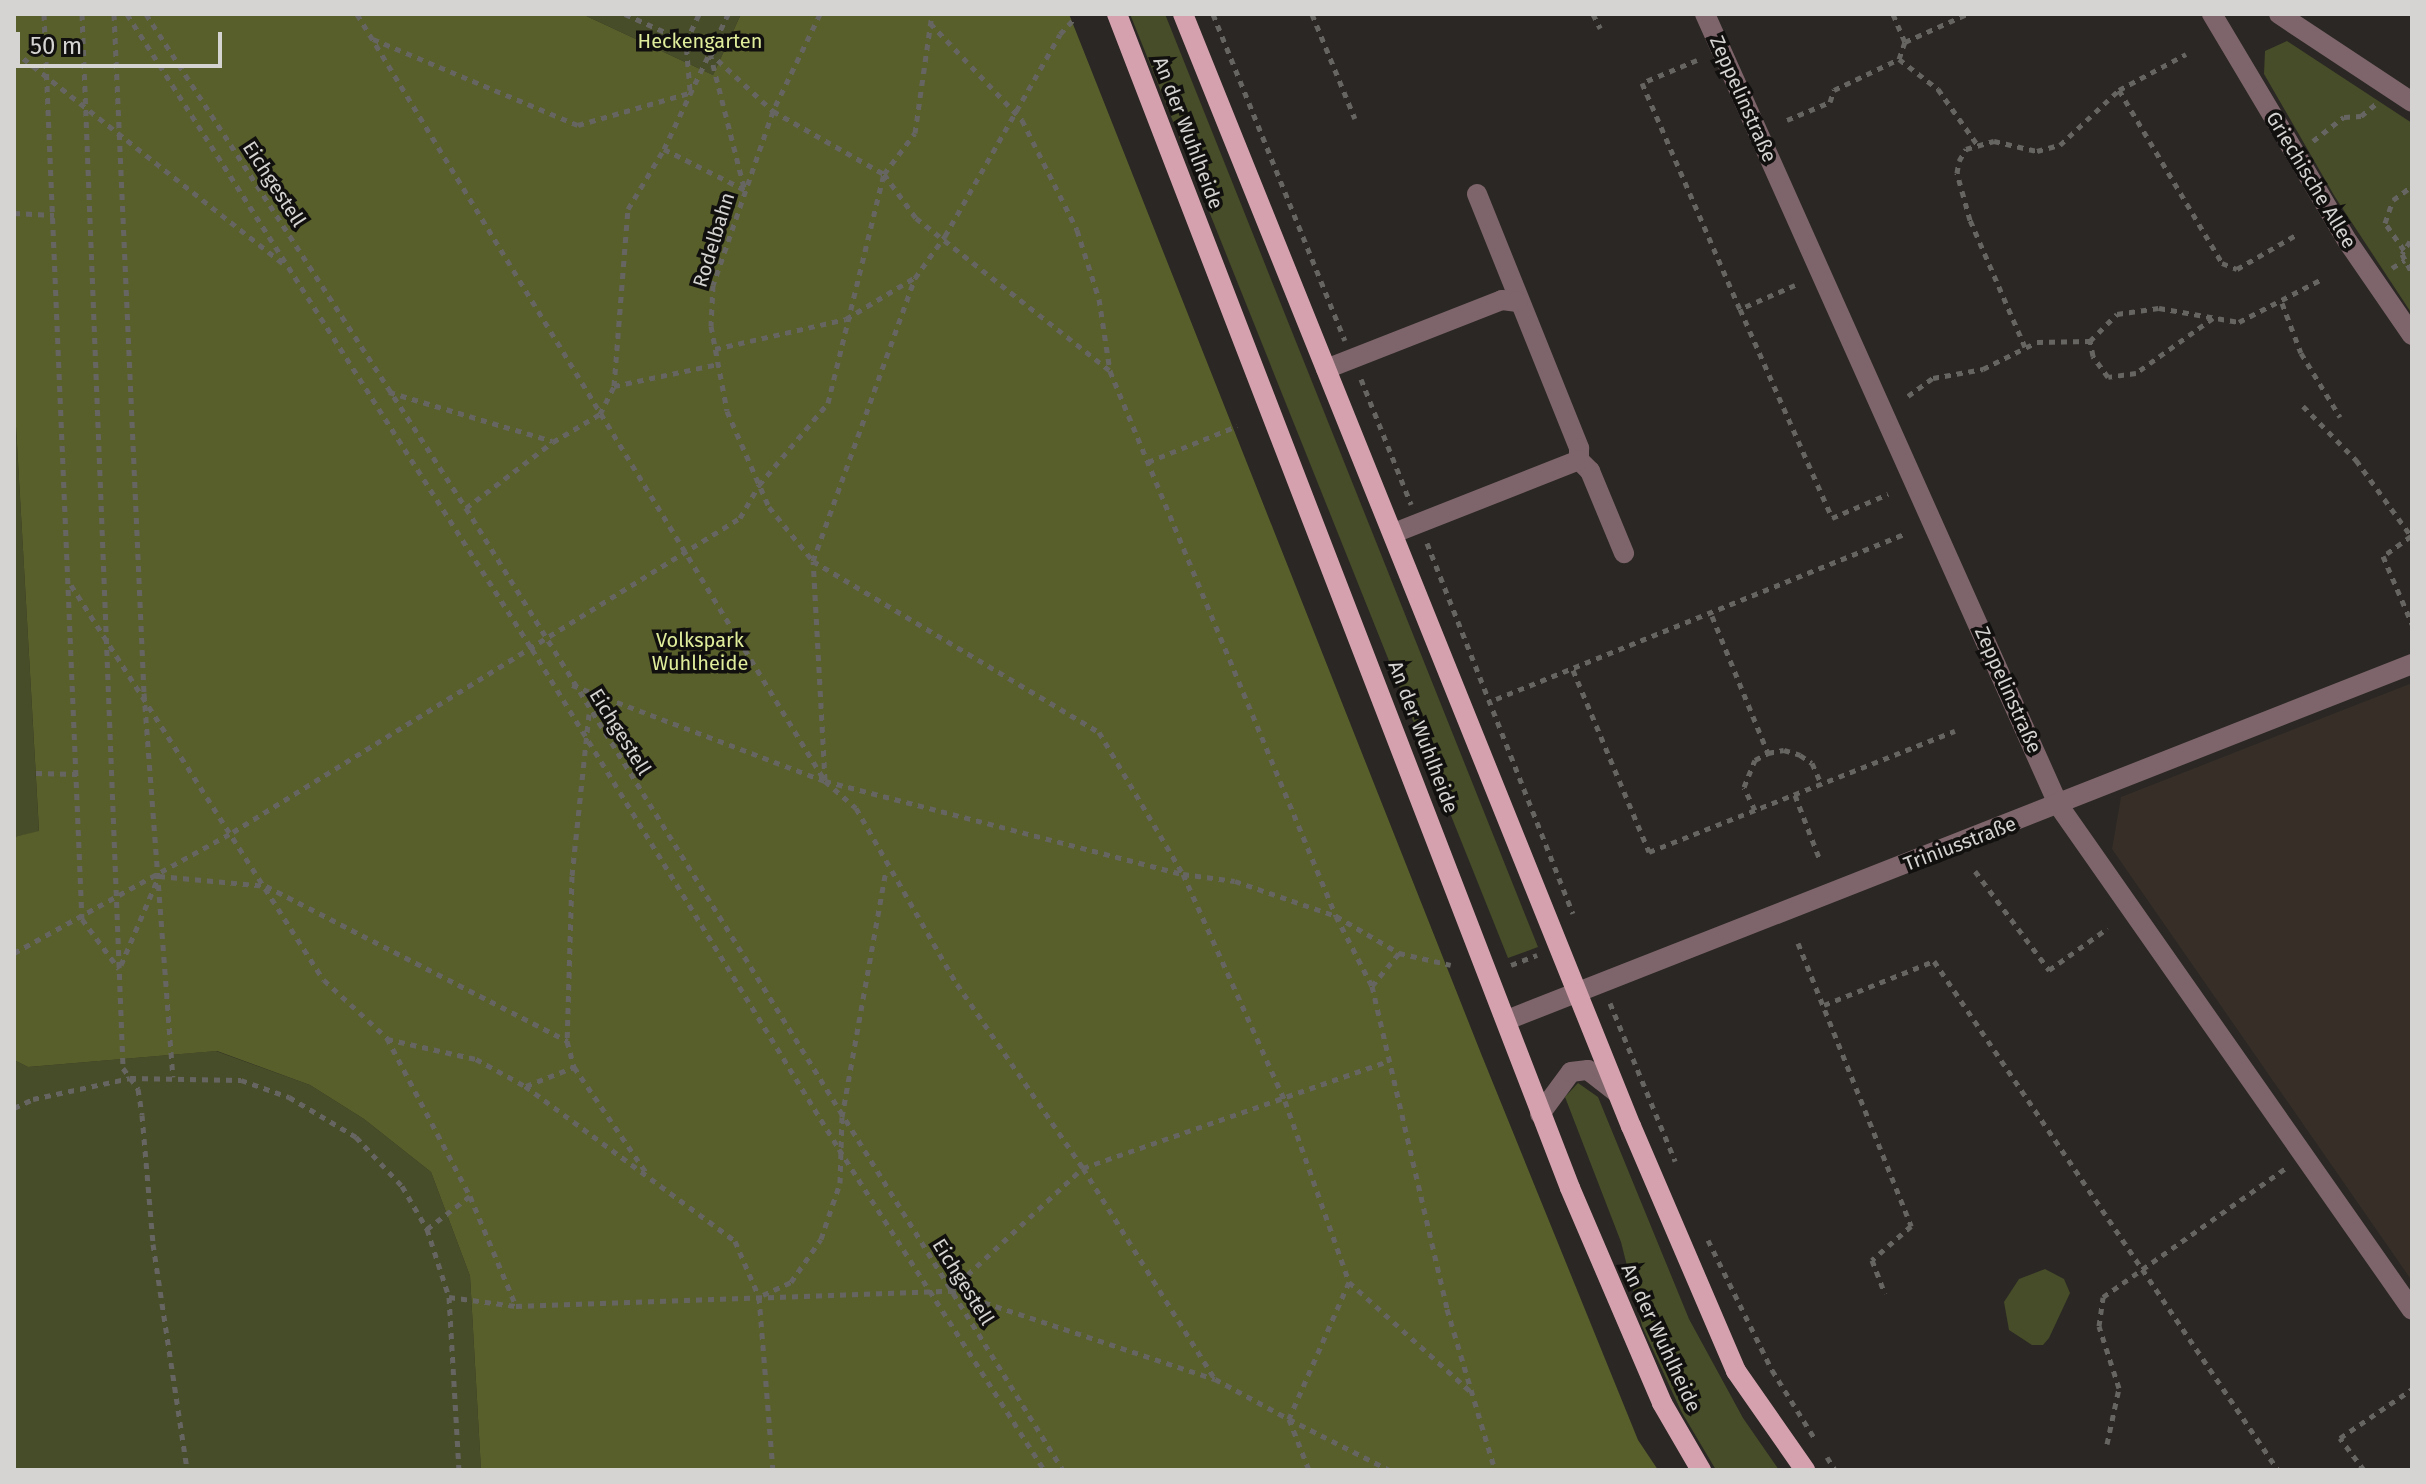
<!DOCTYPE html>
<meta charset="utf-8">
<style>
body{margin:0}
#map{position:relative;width:2426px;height:1484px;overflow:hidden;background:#2a2724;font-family:"Fira Sans",sans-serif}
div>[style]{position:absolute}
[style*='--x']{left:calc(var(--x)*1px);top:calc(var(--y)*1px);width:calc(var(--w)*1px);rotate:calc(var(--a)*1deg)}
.built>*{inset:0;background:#362e27}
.green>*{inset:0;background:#474d28}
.forest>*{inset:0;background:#585f2b}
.path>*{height:5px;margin-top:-2.5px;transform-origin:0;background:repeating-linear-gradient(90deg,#676562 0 6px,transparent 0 12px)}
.minor>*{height:20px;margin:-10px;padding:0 10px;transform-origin:10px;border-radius:10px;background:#7e656b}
.major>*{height:20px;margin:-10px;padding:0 10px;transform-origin:10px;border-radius:10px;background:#d6a1af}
span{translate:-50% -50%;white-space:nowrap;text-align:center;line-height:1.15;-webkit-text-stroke:7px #11100f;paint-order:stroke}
.park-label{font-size:20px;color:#e0ed9b}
.street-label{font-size:20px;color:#d6d4d2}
.frame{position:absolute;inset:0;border:16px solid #d6d4d2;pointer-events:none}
.scale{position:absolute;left:16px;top:32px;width:206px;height:36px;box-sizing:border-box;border:4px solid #d6d4d2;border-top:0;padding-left:10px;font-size:24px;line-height:28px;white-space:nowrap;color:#d6d4d2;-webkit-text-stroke:6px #11100f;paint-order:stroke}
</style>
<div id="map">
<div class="built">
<i style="clip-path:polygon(2412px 683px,2412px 1281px,2112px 849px,2121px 797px)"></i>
</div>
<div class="green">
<i style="clip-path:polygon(582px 14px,741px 14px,713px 75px)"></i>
<i style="clip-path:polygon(1130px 14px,1165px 14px,1538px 947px,1508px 958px)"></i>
<i style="clip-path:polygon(2287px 41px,2412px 123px,2412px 314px,2335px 197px,2264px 74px,2265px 51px)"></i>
<i style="clip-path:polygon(14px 390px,39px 832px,14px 837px)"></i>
<i style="clip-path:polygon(216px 1051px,310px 1085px,364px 1119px,431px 1172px,470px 1276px,481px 1470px,14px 1470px,14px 1060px,28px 1067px)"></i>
<i style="clip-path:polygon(1578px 1083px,1598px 1097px,1689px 1319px,1743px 1418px,1779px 1470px,1716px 1470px,1681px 1411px,1642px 1326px,1621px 1242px,1565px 1097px)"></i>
<i style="clip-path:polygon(2045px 1269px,2064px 1279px,2070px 1293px,2049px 1338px,2043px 1345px,2032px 1345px,2009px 1330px,2004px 1302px,2019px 1279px)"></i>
</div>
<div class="forest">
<i style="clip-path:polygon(14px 14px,582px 14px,713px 75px,741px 14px,1069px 14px,1482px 1056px,1638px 1440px,1658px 1470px,481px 1470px,470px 1276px,431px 1172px,364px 1119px,310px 1085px,217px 1051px,28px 1067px,14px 1060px,14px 837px,39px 831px,14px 391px)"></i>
</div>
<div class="path">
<i style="--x:44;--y:14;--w:906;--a:87.6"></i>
<i style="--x:82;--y:919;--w:62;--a:53.5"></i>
<i style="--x:82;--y:14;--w:1055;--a:87.77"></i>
<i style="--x:123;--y:1068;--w:26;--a:54"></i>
<i style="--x:138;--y:1089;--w:26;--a:81"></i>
<i style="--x:142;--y:1115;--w:129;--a:85.1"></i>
<i style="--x:153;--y:1244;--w:229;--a:81.4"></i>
<i style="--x:114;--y:14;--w:680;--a:87.47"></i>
<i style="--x:144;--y:693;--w:385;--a:85.7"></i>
<i style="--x:127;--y:14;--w:753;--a:57.47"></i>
<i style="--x:532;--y:649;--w:587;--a:58.45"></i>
<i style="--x:839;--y:1149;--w:381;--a:57.4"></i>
<i style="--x:146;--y:14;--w:589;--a:57.07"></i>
<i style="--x:466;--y:508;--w:1132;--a:58.18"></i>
<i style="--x:357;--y:14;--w:899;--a:58.61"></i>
<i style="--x:825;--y:781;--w:41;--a:41.1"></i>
<i style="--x:856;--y:808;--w:203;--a:60.2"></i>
<i style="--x:957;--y:984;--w:223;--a:55.6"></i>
<i style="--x:1083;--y:1168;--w:249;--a:58"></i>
<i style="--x:1215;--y:1379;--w:84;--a:28.4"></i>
<i style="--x:1289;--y:1419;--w:55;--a:68.6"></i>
<i style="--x:625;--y:14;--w:92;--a:24.3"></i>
<i style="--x:709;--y:52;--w:87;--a:42.7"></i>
<i style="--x:773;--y:111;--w:128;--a:29.6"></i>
<i style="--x:884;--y:174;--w:54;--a:54"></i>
<i style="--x:916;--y:218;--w:246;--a:38.2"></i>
<i style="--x:820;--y:14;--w:108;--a:115.9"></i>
<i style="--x:773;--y:111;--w:184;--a:109"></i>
<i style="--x:713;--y:285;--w:41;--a:92.8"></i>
<i style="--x:711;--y:326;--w:86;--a:79.3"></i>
<i style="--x:727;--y:411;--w:105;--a:66.4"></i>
<i style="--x:769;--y:507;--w:70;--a:50.8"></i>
<i style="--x:813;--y:561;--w:333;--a:30.9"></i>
<i style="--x:1099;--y:732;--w:165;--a:59.4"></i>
<i style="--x:1183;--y:874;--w:249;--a:65.8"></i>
<i style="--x:1285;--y:1101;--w:192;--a:70.5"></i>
<i style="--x:1349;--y:1282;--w:163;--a:42"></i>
<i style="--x:1213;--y:14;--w:352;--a:68"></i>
<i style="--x:1312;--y:14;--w:113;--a:67.7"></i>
<i style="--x:1593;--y:14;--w:16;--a:63"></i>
<i style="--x:1893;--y:14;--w:30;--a:67"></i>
<i style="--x:930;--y:23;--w:134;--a:46.5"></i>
<i style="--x:1022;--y:120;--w:123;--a:63.4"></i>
<i style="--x:1077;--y:230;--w:72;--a:72.3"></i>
<i style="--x:1099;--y:299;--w:73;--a:81.3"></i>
<i style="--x:1110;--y:371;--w:590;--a:67.48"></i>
<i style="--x:1336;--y:916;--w:79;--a:62.8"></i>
<i style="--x:1372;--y:986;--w:332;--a:76.9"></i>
<i style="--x:1447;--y:1309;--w:168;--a:73.4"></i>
<i style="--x:373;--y:39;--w:222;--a:22.8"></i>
<i style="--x:578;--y:125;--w:116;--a:-16.1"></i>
<i style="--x:14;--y:51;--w:347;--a:38.3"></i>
<i style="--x:710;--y:53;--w:142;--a:75.8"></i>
<i style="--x:1899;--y:59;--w:49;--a:37.6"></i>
<i style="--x:1938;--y:89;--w:67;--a:54.7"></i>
<i style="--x:1697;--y:60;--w:60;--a:157.3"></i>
<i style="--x:1642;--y:83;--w:246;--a:66.6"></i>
<i style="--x:690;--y:90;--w:48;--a:-94.8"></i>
<i style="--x:686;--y:42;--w:31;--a:-65"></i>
<i style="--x:2119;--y:90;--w:201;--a:59.2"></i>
<i style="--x:2222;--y:263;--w:16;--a:22"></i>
<i style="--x:2237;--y:269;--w:68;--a:-30"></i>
<i style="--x:1787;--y:120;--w:47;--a:-22.7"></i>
<i style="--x:1830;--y:102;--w:13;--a:-72"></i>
<i style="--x:1834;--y:90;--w:72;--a:-25.5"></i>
<i style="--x:1899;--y:59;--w:18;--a:-71"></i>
<i style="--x:1905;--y:42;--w:68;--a:-24.3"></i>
<i style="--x:2313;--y:141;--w:39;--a:-38"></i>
<i style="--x:2344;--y:117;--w:17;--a:-3"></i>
<i style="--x:2361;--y:116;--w:21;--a:-39"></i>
<i style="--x:664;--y:149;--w:91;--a:26.8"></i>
<i style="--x:14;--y:213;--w:40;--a:2.9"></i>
<i style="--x:2410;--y:241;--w:15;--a:122"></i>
<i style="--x:2402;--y:254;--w:21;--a:62"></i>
<i style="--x:2404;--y:250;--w:33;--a:-125"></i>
<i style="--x:2385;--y:223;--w:24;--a:-71"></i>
<i style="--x:2393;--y:200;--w:24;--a:-36"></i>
<i style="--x:2392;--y:268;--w:15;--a:-32"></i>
<i style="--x:1795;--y:285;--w:60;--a:156.4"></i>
<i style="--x:1740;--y:309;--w:228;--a:66.2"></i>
<i style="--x:1832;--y:518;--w:61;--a:-23.2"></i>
<i style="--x:2282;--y:303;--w:53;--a:69.2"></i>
<i style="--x:2301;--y:353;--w:75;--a:58.6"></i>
<i style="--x:2213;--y:318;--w:95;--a:144.5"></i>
<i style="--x:2136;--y:373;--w:28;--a:172"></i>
<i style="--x:2108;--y:377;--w:26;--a:-126"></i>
<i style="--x:2093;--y:356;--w:15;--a:-101"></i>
<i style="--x:2090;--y:341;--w:38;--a:-45"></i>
<i style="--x:2117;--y:314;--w:42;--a:-8.1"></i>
<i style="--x:2159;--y:308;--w:81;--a:9.9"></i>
<i style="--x:2239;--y:322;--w:93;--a:-27.4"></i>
<i style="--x:2025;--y:347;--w:138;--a:-113.4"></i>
<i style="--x:1970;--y:220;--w:49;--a:-105.5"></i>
<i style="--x:1957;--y:173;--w:12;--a:-81"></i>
<i style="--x:1959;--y:161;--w:14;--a:-60"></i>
<i style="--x:1966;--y:149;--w:29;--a:-16"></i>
<i style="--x:1994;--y:141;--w:44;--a:13.1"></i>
<i style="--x:2037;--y:151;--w:24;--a:-15"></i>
<i style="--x:2060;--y:145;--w:81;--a:-43"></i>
<i style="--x:2119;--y:90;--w:76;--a:-28.2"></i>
<i style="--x:715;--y:349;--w:134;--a:-12.9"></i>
<i style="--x:846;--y:319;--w:79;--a:-31.1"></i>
<i style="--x:1361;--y:379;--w:135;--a:68.2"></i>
<i style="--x:614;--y:386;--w:106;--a:-11.9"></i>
<i style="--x:389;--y:392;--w:170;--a:16.7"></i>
<i style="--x:1908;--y:396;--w:31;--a:-36"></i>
<i style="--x:1933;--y:378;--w:51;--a:-10.2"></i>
<i style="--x:1983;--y:369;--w:60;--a:-26.6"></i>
<i style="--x:2037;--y:342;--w:53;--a:-1.1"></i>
<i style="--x:2303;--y:406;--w:76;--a:45.5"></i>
<i style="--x:2356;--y:460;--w:94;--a:54.1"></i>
<i style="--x:2411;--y:536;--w:34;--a:144"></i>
<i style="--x:2383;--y:556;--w:74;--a:66.9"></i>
<i style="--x:1148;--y:462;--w:96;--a:-22"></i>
<i style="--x:466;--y:508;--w:109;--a:-37.2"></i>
<i style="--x:553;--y:442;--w:55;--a:-30.8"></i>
<i style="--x:600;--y:414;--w:31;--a:-63"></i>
<i style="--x:614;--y:386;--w:178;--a:-85.5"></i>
<i style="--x:628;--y:209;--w:70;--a:-59"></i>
<i style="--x:664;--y:149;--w:149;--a:-64.6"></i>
<i style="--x:1427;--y:543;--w:398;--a:68.5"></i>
<i style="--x:71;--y:585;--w:469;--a:57.4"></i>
<i style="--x:324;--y:980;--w:86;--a:42.6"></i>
<i style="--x:387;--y:1038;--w:178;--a:62.3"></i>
<i style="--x:470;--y:1196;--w:119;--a:67.3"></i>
<i style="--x:1712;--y:616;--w:148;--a:67.8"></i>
<i style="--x:1573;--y:670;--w:197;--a:67.3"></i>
<i style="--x:1649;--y:852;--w:329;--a:-21.6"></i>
<i style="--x:572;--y:685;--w:271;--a:20.8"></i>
<i style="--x:825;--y:781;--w:370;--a:14.6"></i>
<i style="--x:1183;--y:874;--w:52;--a:7.7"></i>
<i style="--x:1235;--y:881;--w:107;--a:19.1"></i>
<i style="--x:1336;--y:916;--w:73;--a:30.4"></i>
<i style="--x:1399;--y:953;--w:53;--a:13"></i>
<i style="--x:1496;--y:699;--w:442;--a:-22"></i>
<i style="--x:589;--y:714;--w:163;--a:96"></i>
<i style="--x:572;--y:876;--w:165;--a:91.7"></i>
<i style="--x:567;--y:1041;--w:27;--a:75"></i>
<i style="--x:574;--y:1067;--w:127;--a:55.6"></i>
<i style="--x:36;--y:773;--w:41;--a:1.4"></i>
<i style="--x:825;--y:780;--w:219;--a:-93.1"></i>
<i style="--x:813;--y:561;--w:301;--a:-70.2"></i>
<i style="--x:915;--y:278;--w:52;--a:-54.5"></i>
<i style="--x:945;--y:236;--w:232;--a:-60.3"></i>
<i style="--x:1060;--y:34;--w:22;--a:-47"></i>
<i style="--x:1795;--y:795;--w:70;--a:69"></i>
<i style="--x:1755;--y:810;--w:25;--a:-116"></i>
<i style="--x:1744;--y:787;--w:29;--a:-68"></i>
<i style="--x:1755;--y:760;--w:15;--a:-28"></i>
<i style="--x:1768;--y:753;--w:16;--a:-11"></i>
<i style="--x:1784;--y:750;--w:17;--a:17"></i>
<i style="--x:1800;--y:755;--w:14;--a:34"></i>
<i style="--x:1812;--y:763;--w:24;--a:66"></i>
<i style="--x:1975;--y:871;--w:124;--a:53.2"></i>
<i style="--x:2049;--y:970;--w:72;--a:-35.4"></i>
<i style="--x:1798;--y:943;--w:305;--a:68.2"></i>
<i style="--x:1911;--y:1226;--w:52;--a:138.9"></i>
<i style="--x:1872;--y:1260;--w:36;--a:69"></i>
<i style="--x:14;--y:953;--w:250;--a:-28.9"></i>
<i style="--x:233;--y:832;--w:596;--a:-31.77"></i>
<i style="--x:740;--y:518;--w:38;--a:-60"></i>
<i style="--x:759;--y:485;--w:107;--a:-49.9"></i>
<i style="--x:828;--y:403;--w:236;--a:-76.3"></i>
<i style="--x:884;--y:174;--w:51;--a:-52.9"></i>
<i style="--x:915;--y:133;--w:120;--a:-81.9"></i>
<i style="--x:121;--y:965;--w:97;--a:-66.9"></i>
<i style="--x:159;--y:876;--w:107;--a:5.3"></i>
<i style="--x:266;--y:886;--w:339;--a:27.2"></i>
<i style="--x:1511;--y:965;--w:28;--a:-21"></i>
<i style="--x:1372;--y:986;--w:43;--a:-50.7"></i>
<i style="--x:1610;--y:1003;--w:171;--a:67.6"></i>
<i style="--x:1824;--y:1005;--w:118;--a:-21.8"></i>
<i style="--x:1934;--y:961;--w:614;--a:55.95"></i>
<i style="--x:387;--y:1039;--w:91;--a:12.7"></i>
<i style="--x:476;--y:1059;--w:56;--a:28.9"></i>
<i style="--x:525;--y:1086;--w:261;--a:36.4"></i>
<i style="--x:735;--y:1241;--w:61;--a:66.8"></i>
<i style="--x:759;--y:1297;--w:174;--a:85.4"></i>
<i style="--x:526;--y:1086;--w:52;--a:-21.6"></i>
<i style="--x:14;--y:1108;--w:21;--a:-25"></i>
<i style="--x:33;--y:1099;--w:99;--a:-12.2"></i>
<i style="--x:130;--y:1078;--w:111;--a:1"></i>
<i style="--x:241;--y:1080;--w:51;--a:19.5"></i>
<i style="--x:289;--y:1097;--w:78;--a:30.8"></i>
<i style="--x:356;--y:1137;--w:67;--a:46.8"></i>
<i style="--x:402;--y:1186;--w:50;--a:59.8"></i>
<i style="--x:427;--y:1229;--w:71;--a:72.1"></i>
<i style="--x:449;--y:1297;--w:173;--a:86.7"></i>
<i style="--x:427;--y:1229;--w:54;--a:-37.5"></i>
<i style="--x:1708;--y:1240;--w:145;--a:63.8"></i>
<i style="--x:1772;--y:1370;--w:81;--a:58.1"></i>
<i style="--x:1349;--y:1282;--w:150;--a:113.7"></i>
<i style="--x:1289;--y:1419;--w:112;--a:27"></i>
<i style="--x:950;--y:1291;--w:181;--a:-42.8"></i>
<i style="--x:1083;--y:1168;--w:321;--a:-19.3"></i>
<i style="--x:763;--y:1295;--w:31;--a:-25"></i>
<i style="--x:791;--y:1282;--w:52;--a:-55.1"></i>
<i style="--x:821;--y:1239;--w:59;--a:-71.3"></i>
<i style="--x:840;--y:1183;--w:66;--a:-88.3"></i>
<i style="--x:842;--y:1117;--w:250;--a:-79.9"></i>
<i style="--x:449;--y:1297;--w:68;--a:7.7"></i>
<i style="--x:516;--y:1306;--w:434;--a:-2"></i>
<i style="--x:950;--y:1291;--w:279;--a:18.4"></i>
<i style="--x:2107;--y:1444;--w:57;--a:-77.9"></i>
<i style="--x:2119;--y:1388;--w:65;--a:-107.9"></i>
<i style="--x:2099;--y:1326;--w:29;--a:-82"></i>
<i style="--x:2103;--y:1297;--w:225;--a:-35.2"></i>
<i style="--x:1827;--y:1457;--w:15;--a:58"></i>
<i style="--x:2364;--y:1470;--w:40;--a:-127"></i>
<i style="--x:2340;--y:1438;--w:87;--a:-34.2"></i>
</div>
<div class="minor">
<i style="--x:1705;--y:14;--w:868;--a:65.92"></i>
<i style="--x:2059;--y:806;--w:615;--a:54.99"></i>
<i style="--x:2212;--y:14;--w:265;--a:59.2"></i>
<i style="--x:2348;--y:242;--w:113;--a:55.5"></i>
<i style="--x:2279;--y:14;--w:159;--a:33.5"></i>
<i style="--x:1477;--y:194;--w:274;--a:68.1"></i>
<i style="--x:1579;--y:448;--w:12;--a:90"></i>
<i style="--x:1579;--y:460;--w:16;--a:45"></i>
<i style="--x:1590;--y:471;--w:89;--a:67.5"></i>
<i style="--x:1326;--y:369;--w:189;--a:-21.4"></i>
<i style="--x:1502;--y:300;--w:16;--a:7"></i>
<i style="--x:1394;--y:533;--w:199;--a:-21.5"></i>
<i style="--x:1507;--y:1020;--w:973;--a:-21.47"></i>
<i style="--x:1540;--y:1114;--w:52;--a:-53.6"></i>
<i style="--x:1571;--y:1072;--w:17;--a:-7"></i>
<i style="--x:1588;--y:1070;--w:37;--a:38"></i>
</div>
<div class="major">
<i style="--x:1117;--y:14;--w:1258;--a:68.9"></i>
<i style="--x:1570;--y:1188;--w:234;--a:66.8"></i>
<i style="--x:1662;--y:1403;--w:78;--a:59.8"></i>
<i style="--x:1183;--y:14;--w:1199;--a:68.06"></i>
<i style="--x:1631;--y:1126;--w:267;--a:66.8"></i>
<i style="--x:1736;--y:1371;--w:121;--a:55.1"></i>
</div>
<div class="park-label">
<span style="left:700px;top:41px">Heckengarten</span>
<span style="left:700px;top:652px">Volkspark<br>Wuhlheide</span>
</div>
<div class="street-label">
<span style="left:1743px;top:99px;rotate:66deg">Zeppelinstraße</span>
<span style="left:1188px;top:133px;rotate:69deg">An der Wuhlheide</span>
<span style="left:2311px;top:180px;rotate:59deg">Griechische Allee</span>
<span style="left:274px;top:184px;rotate:57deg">Eichgestell</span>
<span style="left:714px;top:240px;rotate:-73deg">Rodelbahn</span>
<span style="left:2008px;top:690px;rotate:66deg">Zeppelinstraße</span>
<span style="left:620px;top:732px;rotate:58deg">Eichgestell</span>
<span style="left:1423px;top:737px;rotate:69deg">An der Wuhlheide</span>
<span style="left:1960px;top:844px;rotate:-21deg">Triniusstraße</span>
<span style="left:963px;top:1282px;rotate:58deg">Eichgestell</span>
<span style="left:1661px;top:1338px;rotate:65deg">An der Wuhlheide</span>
</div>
<div class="frame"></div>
<div class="scale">50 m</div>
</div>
